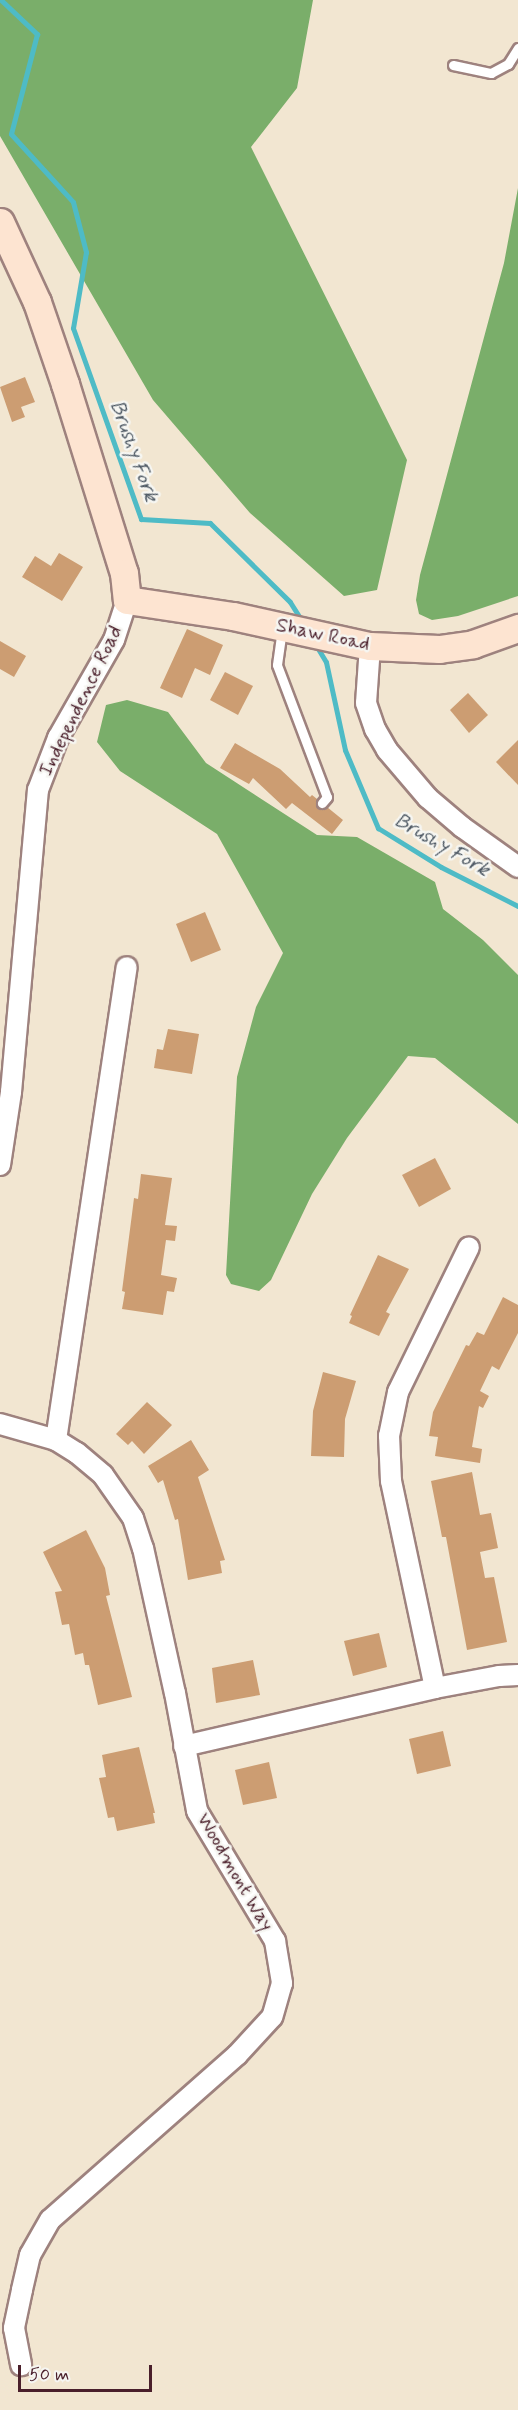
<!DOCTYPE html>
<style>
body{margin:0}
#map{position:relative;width:518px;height:2410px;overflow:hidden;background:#f2e6d1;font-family:Mynerve,sans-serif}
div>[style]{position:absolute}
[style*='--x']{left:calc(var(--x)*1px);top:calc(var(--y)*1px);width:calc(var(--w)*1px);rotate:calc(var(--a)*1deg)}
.forest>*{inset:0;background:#7aae6a}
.stream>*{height:5px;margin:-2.5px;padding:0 2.5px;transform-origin:2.5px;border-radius:2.5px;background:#4ebbc6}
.building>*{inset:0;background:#cc9d72}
.roads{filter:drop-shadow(2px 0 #9e827e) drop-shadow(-2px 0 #9e827e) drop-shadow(0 2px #9e827e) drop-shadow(0 -2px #9e827e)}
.service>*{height:9px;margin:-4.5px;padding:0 4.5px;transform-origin:4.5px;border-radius:4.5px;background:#fff}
.minor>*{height:20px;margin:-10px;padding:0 10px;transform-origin:10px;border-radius:10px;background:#fff}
.secondary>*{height:27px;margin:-13.5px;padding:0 13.5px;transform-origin:13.5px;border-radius:13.5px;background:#fde4d1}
span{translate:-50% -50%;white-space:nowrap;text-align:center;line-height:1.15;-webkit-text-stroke:5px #f6f6f2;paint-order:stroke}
.street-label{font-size:20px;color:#4a1f2b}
.water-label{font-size:21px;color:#4b5661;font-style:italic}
.scale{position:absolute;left:18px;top:2365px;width:134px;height:27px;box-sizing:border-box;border:3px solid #4a1f2b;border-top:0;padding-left:8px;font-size:18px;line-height:21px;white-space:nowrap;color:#4a1f2b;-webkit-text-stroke:4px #f6f6f2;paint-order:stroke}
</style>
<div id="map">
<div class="forest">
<i style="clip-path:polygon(0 0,313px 0,297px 88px,251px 147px,407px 460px,377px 590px,344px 596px,250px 513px,153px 400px,0 136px)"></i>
<i style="clip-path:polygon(518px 188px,518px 596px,458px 616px,432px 620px,419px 614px,416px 600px,420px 575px,504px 263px)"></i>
<i style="clip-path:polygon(127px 700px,168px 712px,206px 763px,317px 835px,357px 837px,435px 882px,443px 909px,483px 940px,518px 975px,518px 1124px,435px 1058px,408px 1056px,347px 1138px,312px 1194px,271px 1280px,259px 1291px,231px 1284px,226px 1275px,237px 1077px,256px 1007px,283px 953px,217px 834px,120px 771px,97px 742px,106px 705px)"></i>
</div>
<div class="stream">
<i style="--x:1;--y:0;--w:50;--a:43.4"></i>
<i style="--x:37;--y:34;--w:103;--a:104.6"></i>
<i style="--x:11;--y:134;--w:92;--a:47.6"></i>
<i style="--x:73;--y:202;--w:52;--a:75.4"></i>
<i style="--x:86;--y:252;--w:77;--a:99.7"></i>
<i style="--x:73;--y:328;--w:203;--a:70.4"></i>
<i style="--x:141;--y:519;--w:69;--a:3.3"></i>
<i style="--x:210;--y:523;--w:112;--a:44.6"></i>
<i style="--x:290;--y:602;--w:22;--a:58"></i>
<i style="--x:314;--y:642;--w:23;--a:59"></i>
<i style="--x:326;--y:662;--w:90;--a:77.8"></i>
<i style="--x:345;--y:750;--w:85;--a:67.1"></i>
<i style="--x:378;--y:828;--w:74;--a:31.8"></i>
<i style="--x:441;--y:867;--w:86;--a:26.9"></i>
</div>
<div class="building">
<i style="clip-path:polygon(25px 377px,35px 402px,21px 407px,25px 417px,12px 422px,0 387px)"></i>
<i style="clip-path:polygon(59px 553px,83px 567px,62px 601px,22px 577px,35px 556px,51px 566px)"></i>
<i style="clip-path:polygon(187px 629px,223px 645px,210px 675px,195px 668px,182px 698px,160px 688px)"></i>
<i style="clip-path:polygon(0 641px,26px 656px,14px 677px,0 669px)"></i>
<i style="clip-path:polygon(225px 672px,253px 686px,238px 715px,210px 700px)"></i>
<i style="clip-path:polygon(468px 693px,488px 715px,469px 733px,450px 710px)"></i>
<i style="clip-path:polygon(518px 740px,518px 785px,496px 762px)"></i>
<i style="clip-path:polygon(235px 743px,280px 769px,310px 797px,312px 795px,317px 799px,318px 808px,327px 807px,343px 820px,332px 834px,292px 803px,286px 809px,253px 778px,249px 784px,220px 768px)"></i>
<i style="clip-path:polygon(205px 912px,221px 950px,191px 962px,176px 924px)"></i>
<i style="clip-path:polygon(168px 1029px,199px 1034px,192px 1074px,154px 1068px,157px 1049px,163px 1050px)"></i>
<i style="clip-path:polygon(435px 1158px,451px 1189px,419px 1207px,402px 1175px)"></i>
<i style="clip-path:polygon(141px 1174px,172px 1178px,165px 1225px,177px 1226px,175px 1241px,166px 1240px,161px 1275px,177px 1278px,174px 1292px,167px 1291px,163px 1315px,122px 1309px,125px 1292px,122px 1291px,132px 1214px,134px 1198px,138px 1199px)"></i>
<i style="clip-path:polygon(378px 1255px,409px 1269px,386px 1312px,390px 1314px,379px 1336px,349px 1323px,352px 1316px,350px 1315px)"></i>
<i style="clip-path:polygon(503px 1297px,518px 1305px,518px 1333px,499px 1370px,492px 1366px,480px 1391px,489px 1396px,483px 1408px,479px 1406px,472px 1447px,482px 1449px,480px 1463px,435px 1456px,438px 1437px,429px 1436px,433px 1412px,466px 1345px,469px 1346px,477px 1332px,484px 1335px)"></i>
<i style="clip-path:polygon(323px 1372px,356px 1381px,345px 1419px,344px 1457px,311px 1456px,313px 1411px)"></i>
<i style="clip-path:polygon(147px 1402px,172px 1425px,144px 1454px,132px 1441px,128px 1445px,116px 1434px)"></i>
<i style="clip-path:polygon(191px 1440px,209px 1470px,198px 1477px,225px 1560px,220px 1561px,222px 1573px,188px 1580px,178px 1519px,175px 1520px,163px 1480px,158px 1483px,148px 1466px)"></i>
<i style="clip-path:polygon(472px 1472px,480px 1515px,491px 1513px,498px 1548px,480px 1552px,485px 1578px,494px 1577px,507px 1642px,467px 1650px,446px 1537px,442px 1537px,431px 1481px)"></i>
<i style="clip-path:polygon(86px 1530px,105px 1568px,110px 1595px,106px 1596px,132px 1697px,98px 1705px,89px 1665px,85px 1665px,83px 1653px,75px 1655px,69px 1624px,62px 1625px,55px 1592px,62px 1591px,43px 1552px)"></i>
<i style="clip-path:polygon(379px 1633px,387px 1667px,353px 1676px,344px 1641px)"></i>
<i style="clip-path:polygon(253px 1660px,260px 1695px,216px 1703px,212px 1668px)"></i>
<i style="clip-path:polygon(443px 1731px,451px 1766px,417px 1774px,409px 1739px)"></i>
<i style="clip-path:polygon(139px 1747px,155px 1813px,153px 1813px,155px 1823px,117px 1831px,114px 1817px,108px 1818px,99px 1778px,106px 1777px,102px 1755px)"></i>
<i style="clip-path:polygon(269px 1762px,277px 1798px,243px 1805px,235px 1770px)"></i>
</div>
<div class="roads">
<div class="service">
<i style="--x:453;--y:65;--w:39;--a:12"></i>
<i style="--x:491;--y:73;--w:19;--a:-28"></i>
<i style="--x:508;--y:64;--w:19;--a:-58"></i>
<i style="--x:282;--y:629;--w:36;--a:98"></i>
<i style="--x:277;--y:665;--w:141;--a:69.3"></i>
<i style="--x:327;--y:797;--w:8;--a:130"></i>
</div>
<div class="minor">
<i style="--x:370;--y:646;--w:57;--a:94"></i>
<i style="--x:366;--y:703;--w:28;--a:71"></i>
<i style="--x:375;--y:729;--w:24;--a:60"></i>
<i style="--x:387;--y:750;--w:63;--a:49.5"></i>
<i style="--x:428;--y:798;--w:45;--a:40.5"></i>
<i style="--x:462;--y:827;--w:69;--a:35.5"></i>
<i style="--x:0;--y:1165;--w:74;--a:-81.4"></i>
<i style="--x:11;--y:1092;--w:303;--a:-84.9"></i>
<i style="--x:38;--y:790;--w:56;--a:-69"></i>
<i style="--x:58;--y:738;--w:113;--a:-60.3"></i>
<i style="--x:114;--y:640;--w:42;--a:-72"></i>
<i style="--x:0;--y:1424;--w:58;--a:15.9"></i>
<i style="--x:56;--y:1440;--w:25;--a:32"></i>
<i style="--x:77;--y:1453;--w:34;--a:40"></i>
<i style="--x:103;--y:1475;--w:52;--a:55.1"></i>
<i style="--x:133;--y:1518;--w:32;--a:72"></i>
<i style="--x:143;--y:1548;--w:148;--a:77.6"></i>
<i style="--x:175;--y:1693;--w:120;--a:79.4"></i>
<i style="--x:197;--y:1811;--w:152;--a:59"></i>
<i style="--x:275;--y:1941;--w:43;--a:80.5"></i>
<i style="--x:282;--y:1983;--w:35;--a:106"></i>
<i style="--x:272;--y:2017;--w:52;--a:132.6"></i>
<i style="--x:237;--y:2055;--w:249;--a:138.6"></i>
<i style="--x:50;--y:2220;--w:40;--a:119.7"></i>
<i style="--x:30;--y:2255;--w:36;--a:103"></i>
<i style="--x:22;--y:2290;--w:39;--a:102"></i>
<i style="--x:14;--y:2328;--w:38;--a:79"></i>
<i style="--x:56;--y:1440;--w:478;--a:-81.5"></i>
<i style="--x:435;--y:1688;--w:212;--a:-102"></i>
<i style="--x:391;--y:1481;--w:45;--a:-92.5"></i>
<i style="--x:389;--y:1436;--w:45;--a:-78.4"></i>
<i style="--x:398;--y:1392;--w:161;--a:-63.9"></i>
<i style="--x:184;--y:1746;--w:258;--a:-13"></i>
<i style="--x:435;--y:1688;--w:65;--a:-10.6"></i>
<i style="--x:499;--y:1676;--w:19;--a:-3"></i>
</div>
<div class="secondary">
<i style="--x:0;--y:222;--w:88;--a:65.2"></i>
<i style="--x:37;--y:302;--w:87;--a:71.1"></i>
<i style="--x:65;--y:384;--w:198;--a:72.7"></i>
<i style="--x:124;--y:573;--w:27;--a:84"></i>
<i style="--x:127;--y:600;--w:107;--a:8.6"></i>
<i style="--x:233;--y:616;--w:140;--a:12.4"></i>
<i style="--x:370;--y:646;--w:69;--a:2.5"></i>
<i style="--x:439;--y:649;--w:34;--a:-8"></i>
<i style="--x:473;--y:644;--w:48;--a:-19.6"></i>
</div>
</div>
<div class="street-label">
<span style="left:323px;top:635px;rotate:12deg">Shaw Road</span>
<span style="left:81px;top:701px;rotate:-64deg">Independence Road</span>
<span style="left:235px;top:1872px;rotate:60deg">Woodmont Way</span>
</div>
<div class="water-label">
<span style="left:134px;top:451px;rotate:70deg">Brushy Fork</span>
<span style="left:442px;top:845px;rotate:30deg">Brushy Fork</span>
</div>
<div class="scale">50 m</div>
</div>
